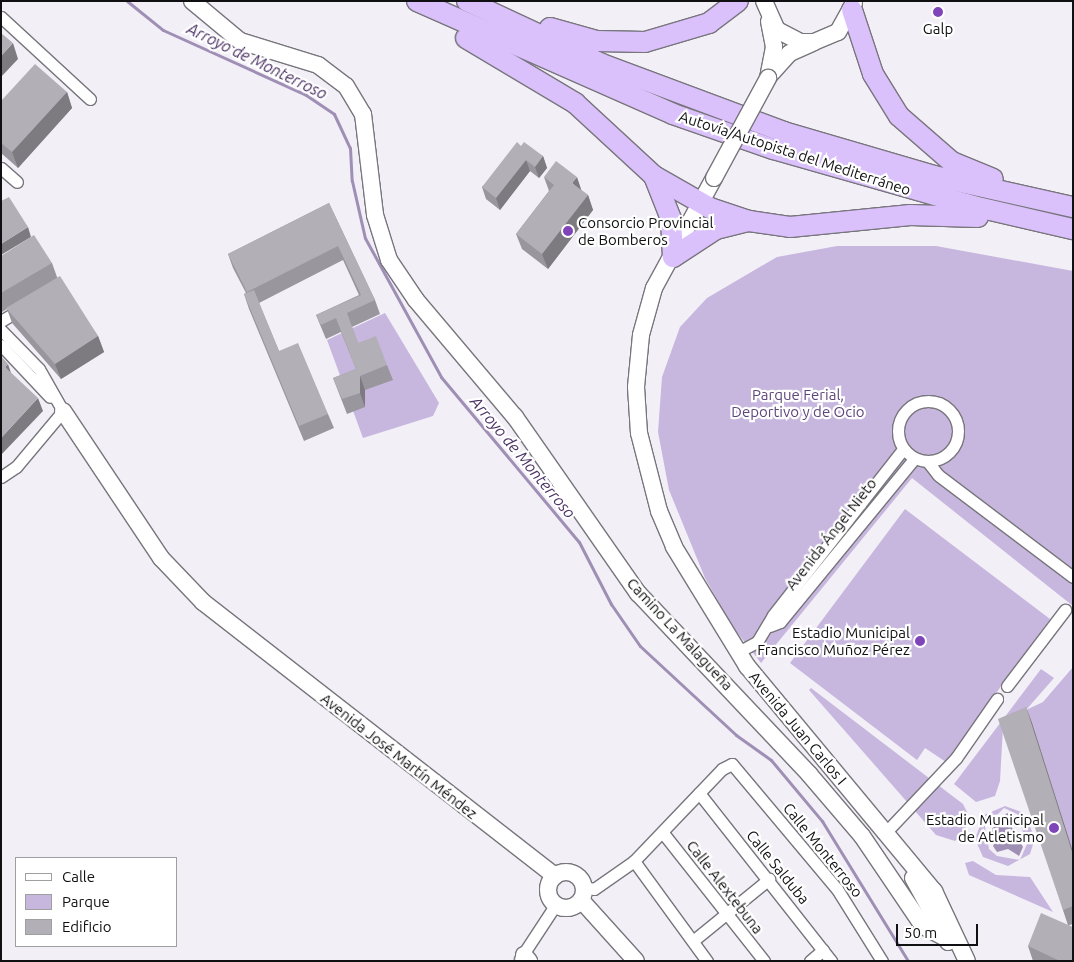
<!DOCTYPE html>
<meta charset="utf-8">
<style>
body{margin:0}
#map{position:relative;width:1074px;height:962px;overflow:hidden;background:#f2eff7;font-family:Ubuntu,sans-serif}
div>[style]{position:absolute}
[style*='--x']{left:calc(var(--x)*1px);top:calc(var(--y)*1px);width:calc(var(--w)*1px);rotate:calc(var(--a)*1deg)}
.green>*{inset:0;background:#c7b7de}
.water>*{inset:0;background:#9f8fb5}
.stream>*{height:3px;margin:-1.5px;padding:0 1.5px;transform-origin:1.5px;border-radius:1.5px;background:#9f8fb5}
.roads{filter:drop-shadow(1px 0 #78757c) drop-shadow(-1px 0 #78757c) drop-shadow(0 1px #78757c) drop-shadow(0 -1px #78757c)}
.street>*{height:11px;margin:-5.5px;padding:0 5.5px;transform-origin:5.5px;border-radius:5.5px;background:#fff}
.street>.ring{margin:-5.5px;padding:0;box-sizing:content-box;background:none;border:11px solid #fff;border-radius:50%}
.secondary>*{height:16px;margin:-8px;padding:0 8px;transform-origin:8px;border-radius:8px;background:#fff}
.secondary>.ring{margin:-8px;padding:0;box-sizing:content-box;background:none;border:16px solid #fff;border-radius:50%}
.highway>*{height:20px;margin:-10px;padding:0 10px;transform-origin:10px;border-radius:10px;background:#dac1fb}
.bridges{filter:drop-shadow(1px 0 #78757c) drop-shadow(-1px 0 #78757c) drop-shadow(0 1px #78757c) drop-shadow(0 -1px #78757c)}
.secondary-bridge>*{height:16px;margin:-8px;padding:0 8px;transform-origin:8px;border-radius:8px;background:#fff}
.wall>*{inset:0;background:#9a969d}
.shaded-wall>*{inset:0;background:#7d7a80}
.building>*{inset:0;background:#b3afb7}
.dots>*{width:14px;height:14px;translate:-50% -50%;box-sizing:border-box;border:2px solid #fff;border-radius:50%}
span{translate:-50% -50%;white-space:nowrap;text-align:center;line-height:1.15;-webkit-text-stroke:4.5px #fff;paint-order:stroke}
.poi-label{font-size:15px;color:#100f11}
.left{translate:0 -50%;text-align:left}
.right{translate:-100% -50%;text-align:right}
.street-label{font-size:15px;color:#100f11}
.park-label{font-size:15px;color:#5e467a}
.water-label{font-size:16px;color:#4c3366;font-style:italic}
.frame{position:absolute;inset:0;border:2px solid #100f11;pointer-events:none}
.legend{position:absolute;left:15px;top:857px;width:162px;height:90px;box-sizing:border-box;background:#fff;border:1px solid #9f9fa0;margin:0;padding:6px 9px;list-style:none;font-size:15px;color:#100f11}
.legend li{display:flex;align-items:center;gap:10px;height:25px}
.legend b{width:25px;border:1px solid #9f9fa0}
.scale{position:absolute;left:896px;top:924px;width:82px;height:22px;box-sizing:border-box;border:2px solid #100f11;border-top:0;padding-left:6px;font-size:15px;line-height:18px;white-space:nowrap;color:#100f11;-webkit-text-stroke:4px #fff;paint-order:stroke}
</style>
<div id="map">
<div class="green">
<i style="clip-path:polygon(837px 246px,936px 246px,1073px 271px,1073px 606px,912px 478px,761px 663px,732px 626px,705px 578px,669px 490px,658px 432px,662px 377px,680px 327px,707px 298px,777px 257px)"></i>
<i style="clip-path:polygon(385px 313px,439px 403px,433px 416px,363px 438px,327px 340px)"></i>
<i style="clip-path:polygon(905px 509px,1050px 619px,946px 762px,925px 748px,917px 760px,790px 663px)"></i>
<i style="clip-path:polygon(1073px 667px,1073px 924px,1068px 925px,1003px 727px,1000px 781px,995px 796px,976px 802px,954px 784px,1041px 669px,1054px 678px,1026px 710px,1043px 702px)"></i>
<i style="clip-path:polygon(811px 688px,963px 804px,968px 814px,966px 832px,955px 841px,936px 835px,809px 690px)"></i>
<i style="clip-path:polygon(evenodd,1005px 806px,1024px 813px,1035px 838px,1030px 854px,1008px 866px,983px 857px,975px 839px,984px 815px,1005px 806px,1004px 808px,1017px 814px,1027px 844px,1020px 860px,997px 856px,989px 849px,985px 827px,1004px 808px)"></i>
<i style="clip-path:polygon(973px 861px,996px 875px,1030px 877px,1053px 912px,969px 875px,965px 863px)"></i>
</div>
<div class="water">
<i style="clip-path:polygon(1007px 813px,1013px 817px,1011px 826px,1023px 847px,1019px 856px,1008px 849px,997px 852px,993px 846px,997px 839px,989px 832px)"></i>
</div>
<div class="stream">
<i style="--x:127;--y:1;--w:46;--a:38.9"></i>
<i style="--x:163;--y:30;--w:157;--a:24.4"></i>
<i style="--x:306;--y:95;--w:34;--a:34"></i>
<i style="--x:334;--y:114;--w:38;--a:65"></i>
<i style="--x:350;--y:148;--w:33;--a:87"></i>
<i style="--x:352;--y:181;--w:58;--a:77.2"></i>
<i style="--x:365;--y:238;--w:158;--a:61.3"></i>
<i style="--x:441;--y:377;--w:215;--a:50.1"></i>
<i style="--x:579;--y:542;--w:70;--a:62.7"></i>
<i style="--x:611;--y:604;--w:51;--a:55.4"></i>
<i style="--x:640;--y:646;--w:131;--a:42.8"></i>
<i style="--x:736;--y:735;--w:43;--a:35.5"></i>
<i style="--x:771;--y:760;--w:80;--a:50.1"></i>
<i style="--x:822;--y:821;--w:164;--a:58.4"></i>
</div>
<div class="roads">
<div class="street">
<i style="--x:1;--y:17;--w:121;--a:42.7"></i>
<i style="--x:1;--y:168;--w:21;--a:41"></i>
<i style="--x:1;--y:321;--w:23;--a:-31"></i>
<i style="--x:1;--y:330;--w:54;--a:45.7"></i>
<i style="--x:39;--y:369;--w:48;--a:60.3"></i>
<i style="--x:1;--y:345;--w:71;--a:46.7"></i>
<i class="ring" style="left:898px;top:401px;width:49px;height:49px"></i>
<i style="--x:928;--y:462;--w:16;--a:52"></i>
<i style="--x:938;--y:475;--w:169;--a:37.1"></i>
<i style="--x:1;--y:477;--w:18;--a:-34"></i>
<i style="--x:16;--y:467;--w:73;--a:-50"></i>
<i style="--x:770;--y:626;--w:11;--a:-22"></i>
<i style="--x:780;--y:622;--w:211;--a:-50.6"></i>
<i style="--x:738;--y:652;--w:21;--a:-28"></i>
<i style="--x:757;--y:642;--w:31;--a:-59"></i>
<i style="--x:773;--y:615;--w:211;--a:-51.9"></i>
<i style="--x:1007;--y:686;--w:96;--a:-52.7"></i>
<i style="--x:699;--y:793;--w:214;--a:51.8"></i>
<i style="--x:886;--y:832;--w:102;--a:-46.6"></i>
<i style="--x:956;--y:758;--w:72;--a:-55.2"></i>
<i style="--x:663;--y:833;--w:163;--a:51.7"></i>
<i style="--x:634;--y:861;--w:124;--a:53.9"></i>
<i style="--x:584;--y:887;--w:10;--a:11"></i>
<i style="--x:594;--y:889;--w:49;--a:-35"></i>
<i style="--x:634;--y:861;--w:127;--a:-46.3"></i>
<i style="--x:722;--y:769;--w:11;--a:-27"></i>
<i style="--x:732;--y:764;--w:163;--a:50"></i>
<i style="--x:837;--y:889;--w:85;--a:58"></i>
<i style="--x:694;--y:940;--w:97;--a:-39.1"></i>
<i style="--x:520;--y:959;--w:66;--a:-56.8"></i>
<i style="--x:810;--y:961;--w:17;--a:-40"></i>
</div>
<div class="secondary">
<i style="--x:192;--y:1;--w:62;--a:39.8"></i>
<i style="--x:240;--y:41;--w:82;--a:17.1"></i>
<i style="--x:318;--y:65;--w:35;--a:37"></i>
<i style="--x:346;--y:86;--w:33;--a:59"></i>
<i style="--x:363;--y:114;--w:102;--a:83.2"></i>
<i style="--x:375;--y:215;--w:47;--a:72.7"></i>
<i style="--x:389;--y:260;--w:48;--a:56"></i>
<i style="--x:416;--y:300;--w:153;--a:49.8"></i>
<i style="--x:515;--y:417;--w:215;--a:55.1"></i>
<i style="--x:638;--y:593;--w:249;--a:46.6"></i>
<i style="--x:809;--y:774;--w:82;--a:49.5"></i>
<i style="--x:862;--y:836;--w:109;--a:55.9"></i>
<i style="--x:923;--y:926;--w:26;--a:28"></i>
<i style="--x:764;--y:1;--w:32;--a:66"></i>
<i style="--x:777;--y:30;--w:27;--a:27"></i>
<i style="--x:801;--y:42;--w:13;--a:0"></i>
<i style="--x:814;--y:42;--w:26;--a:-23"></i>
<i style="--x:838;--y:32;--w:33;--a:-61"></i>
<i style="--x:769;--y:76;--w:31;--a:-48"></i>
<i style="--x:790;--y:53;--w:24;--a:-24"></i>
<i style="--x:768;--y:78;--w:32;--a:-79"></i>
<i style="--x:774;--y:47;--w:26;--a:-101"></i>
<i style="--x:714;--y:178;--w:125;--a:118.6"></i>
<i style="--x:654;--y:288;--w:49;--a:105.5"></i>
<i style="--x:641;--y:335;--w:52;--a:95.5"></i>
<i style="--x:636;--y:387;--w:46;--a:86.3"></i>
<i style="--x:639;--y:433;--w:81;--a:75.6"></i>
<i style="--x:659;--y:511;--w:39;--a:67"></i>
<i style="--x:674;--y:547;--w:140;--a:58.5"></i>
<i style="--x:747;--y:666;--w:293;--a:50.3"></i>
<i style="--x:934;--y:891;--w:77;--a:64.8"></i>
<i style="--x:63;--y:411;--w:177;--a:56.3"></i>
<i style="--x:161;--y:558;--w:61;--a:46.3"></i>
<i style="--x:203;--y:602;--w:446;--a:37.9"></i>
<i class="ring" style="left:548px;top:872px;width:20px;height:20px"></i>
<i style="--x:913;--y:878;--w:73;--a:61.3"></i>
<i style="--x:581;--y:900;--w:82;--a:48"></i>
<i style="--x:524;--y:955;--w:8;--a:50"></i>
</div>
<div class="highway">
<i style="--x:417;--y:1;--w:280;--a:23.8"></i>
<i style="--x:673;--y:114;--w:106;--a:19.3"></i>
<i style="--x:773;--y:149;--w:208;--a:15.9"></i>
<i style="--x:973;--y:206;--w:103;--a:13"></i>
<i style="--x:467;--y:1;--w:149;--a:25"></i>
<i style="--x:602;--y:64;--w:194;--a:20.5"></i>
<i style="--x:784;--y:132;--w:156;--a:16.3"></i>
<i style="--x:934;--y:176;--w:142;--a:12.6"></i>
<i style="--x:852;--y:10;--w:67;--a:71.8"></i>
<i style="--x:873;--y:74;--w:49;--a:58.2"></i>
<i style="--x:899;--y:116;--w:70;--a:41"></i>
<i style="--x:952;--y:162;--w:44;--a:22.5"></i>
<i style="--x:550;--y:28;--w:49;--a:15.5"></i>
<i style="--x:597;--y:41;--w:48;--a:1.2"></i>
<i style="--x:645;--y:42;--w:67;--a:-16.5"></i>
<i style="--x:709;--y:23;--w:36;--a:-37"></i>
<i style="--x:466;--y:38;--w:127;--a:30.8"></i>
<i style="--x:575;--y:103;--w:108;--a:42.7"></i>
<i style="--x:654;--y:176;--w:64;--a:29.7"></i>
<i style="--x:710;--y:208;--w:41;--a:18.4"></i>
<i style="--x:749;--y:221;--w:41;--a:8.3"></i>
<i style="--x:790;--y:227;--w:121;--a:-5.7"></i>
<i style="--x:910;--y:215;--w:68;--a:1.7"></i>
<i style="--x:654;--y:176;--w:46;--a:68.4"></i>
<i style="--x:671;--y:219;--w:38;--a:87"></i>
<i style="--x:673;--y:257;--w:51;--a:-33.1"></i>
<i style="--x:716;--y:229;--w:34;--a:-14"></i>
</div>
</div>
<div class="bridges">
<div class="secondary-bridge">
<i style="--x:714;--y:178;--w:114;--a:-61.6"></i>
</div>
</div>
<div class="wall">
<i style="clip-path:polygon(67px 92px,72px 108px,18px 168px,1px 153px,1px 101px)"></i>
<i style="clip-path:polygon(521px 146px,543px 156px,547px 168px,539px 178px,530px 171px,500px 210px,486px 199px,482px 187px)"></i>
<i style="clip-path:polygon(544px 177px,581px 190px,588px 195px,593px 210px,548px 269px,522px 249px,516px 234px,549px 191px)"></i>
<i style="clip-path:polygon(329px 203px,375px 300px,380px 314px,352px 327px,358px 343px,387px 365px,393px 380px,365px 390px,365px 407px,347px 414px,333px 378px,356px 369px,341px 332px,326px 339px,316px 315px,359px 295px,343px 260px,259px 303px,279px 351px,328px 414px,334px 428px,304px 441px,249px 309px,244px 294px,246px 293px,233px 268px,228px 254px)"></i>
<i style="clip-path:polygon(1px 256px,52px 263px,57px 277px,98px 336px,104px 352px,61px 379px,12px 323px,7px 309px,2px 312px,1px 310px)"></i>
<i style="clip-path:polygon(1026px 707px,1032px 723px,1073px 852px,1073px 924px,1069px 925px,1073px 961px,1033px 961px,1028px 946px,1068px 925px,1063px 910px)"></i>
</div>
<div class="shaded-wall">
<i style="clip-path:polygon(13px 43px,18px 59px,1px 77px,1px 56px)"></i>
<i style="clip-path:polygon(67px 92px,72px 108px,18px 168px,12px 152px)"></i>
<i style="clip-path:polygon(543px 156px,547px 168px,539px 178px,535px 167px)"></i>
<i style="clip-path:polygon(526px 160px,530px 171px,500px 210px,496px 198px)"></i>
<i style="clip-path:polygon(577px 177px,582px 192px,572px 183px)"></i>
<i style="clip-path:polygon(588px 195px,593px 210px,548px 269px,542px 254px)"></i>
<i style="clip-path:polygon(28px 227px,31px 237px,1px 255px,1px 244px)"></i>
<i style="clip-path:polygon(98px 336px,104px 352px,61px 379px,55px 364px)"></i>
<i style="clip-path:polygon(8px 364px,12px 376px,5px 367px)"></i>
<i style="clip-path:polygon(360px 376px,365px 390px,365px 407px,360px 393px)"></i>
<i style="clip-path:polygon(38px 398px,43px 411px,1px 455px,1px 438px)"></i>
<i style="clip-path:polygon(1026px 707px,1032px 723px,1073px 852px,1073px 855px)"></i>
</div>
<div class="building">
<i style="clip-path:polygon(1px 33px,13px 43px,1px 56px)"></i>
<i style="clip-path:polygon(35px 64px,67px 92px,12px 152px,1px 143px,1px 101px)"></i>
<i style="clip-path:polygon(517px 142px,521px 146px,524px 142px,543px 156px,535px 167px,526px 160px,496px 198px,482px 187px)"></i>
<i style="clip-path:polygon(556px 161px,577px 177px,572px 183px,588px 195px,542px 254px,516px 234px,554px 185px,544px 177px)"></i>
<i style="clip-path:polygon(9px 197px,28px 227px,1px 244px,1px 201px)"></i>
<i style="clip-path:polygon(329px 203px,375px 300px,347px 313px,358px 343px,376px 336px,387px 365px,360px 376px,360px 393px,342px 399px,333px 378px,356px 369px,336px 318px,321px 325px,316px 315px,361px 295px,338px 246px,247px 292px,228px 254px)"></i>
<i style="clip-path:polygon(34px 235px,52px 263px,1px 293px,1px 256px)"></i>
<i style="clip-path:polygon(60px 276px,98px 336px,55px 364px,6px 308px)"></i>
<i style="clip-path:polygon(254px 290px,279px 351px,298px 343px,328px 414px,299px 426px,244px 294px)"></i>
<i style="clip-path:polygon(1px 356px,8px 364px,5px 367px,38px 398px,1px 438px)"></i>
<i style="clip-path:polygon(1026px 707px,1073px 855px,1073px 906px,1063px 910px,998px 719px)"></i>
<i style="clip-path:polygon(1041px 913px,1073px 927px,1073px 961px,1060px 961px,1028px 946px)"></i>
</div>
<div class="dots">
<i style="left:938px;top:12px;background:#8044b9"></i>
<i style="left:568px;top:231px;background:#8044b9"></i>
<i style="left:920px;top:641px;background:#8044b9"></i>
<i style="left:1054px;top:828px;background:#8044b9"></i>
</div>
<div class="poi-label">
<span style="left:938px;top:29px">Galp</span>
<span class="left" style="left:578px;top:231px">Consorcio Provincial<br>de Bomberos</span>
<span class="right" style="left:910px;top:641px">Estadio Municipal<br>Francisco Muñoz Pérez</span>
<span class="right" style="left:1044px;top:828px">Estadio Municipal<br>de Atletismo</span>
</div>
<div class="street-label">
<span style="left:795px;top:153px;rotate:18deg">Autovía/Autopista del Mediterráneo</span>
<span style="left:831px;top:534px;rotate:-52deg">Avenida Ángel Nieto</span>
<span style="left:680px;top:634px;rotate:47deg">Camino La Malagueña</span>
<span style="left:798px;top:728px;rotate:50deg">Avenida Juan Carlos I</span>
<span style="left:399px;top:756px;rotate:38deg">Avenida José Martín Méndez</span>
<span style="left:823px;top:850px;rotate:51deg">Calle Monterroso</span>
<span style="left:778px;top:867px;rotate:51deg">Calle Salduba</span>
<span style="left:725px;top:887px;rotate:52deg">Calle Alextebuna</span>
</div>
<div class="park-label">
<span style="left:798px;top:403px">Parque Ferial,<br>Deportivo y de Ocio</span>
</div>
<div class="water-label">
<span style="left:257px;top:61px;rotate:26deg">Arroyo de Monterroso</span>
<span style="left:523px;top:457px;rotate:50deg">Arroyo de Monterroso</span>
</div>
<div class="frame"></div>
<ul class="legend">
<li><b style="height:6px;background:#fff"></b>Calle</li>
<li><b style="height:14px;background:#c7b7de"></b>Parque</li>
<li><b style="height:14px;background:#b3afb7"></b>Edificio</li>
</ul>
<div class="scale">50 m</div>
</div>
